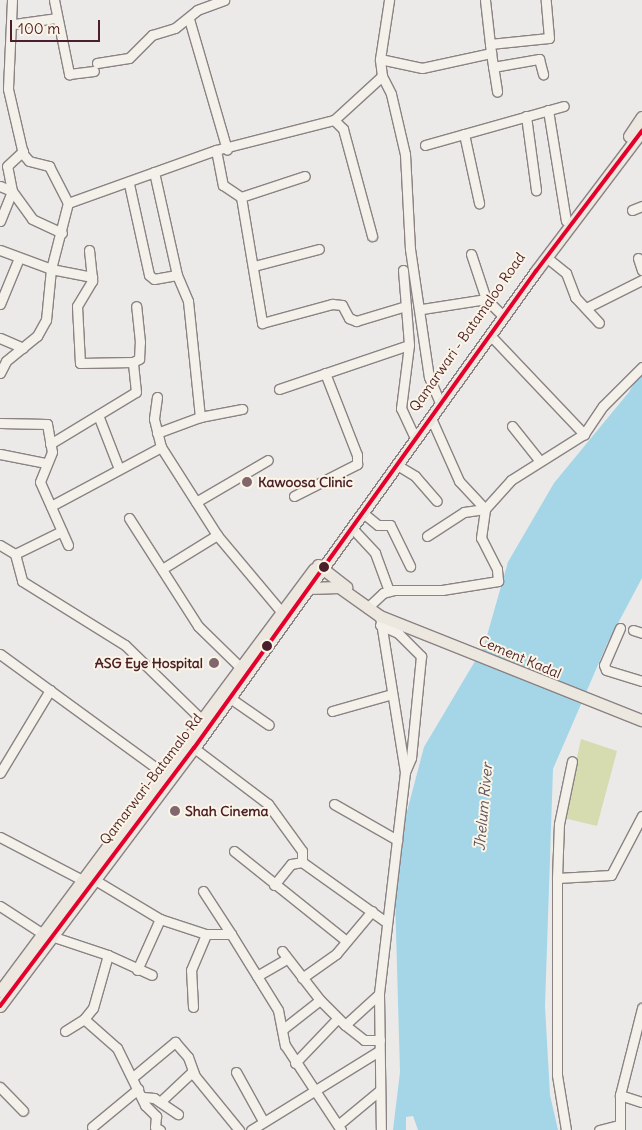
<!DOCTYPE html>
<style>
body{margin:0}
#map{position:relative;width:642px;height:1130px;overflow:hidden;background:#ebeae8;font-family:Delius,sans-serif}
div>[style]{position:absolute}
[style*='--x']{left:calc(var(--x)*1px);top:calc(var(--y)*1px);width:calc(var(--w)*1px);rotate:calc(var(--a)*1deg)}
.green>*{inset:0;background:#d6dcb0}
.water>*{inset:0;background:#a4d6e7}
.roads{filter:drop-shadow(1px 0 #8b8283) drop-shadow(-1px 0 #8b8283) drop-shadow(0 1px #8b8283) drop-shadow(0 -1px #8b8283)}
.minor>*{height:9px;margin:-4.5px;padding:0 4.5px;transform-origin:4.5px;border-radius:4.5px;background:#f4f1eb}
.major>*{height:11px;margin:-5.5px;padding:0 5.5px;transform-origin:5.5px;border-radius:5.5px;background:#ece7df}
.bus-1>*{height:4px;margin:-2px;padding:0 2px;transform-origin:2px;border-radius:2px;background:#e4002b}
.dots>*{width:14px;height:14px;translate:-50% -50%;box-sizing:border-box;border:2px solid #fcf5e5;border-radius:50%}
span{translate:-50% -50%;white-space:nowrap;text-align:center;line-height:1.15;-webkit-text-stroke:4px #fcf5e5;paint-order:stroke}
.street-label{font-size:14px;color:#4a1f2b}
.poi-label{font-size:14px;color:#4a1f2b;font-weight:700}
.left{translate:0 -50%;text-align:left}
.right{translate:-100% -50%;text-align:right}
.water-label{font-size:15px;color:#5c5463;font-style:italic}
.scale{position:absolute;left:10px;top:20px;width:90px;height:22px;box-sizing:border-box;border:2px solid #4a1f2b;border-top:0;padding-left:6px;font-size:15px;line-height:18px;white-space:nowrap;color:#4a1f2b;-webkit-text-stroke:4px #fcf5e5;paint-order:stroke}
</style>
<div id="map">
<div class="green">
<i style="clip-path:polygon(581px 739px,617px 751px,597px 826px,564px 818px)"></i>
</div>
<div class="water">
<i style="clip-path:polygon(642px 370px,642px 578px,607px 644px,553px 769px,545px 1006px,550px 1095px,558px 1130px,418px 1130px,413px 1116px,406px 1117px,406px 1130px,393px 1130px,400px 1072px,394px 861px,424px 747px,484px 646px,508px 562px,554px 483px,629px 392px)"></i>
</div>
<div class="roads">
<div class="minor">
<i style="--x:12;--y:0;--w:89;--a:92.6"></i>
<i style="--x:8;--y:89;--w:67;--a:77"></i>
<i style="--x:23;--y:154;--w:9;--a:49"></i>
<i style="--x:29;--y:161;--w:21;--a:14"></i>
<i style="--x:49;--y:166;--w:42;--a:62.8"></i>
<i style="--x:54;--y:0;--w:76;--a:78.5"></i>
<i style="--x:69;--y:74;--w:25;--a:-7"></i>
<i style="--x:485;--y:0;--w:44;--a:83.5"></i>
<i style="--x:189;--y:19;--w:136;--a:73.8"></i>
<i style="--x:14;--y:24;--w:42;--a:-8.1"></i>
<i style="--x:491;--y:53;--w:39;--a:81"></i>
<i style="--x:380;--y:59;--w:43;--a:12.1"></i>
<i style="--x:422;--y:68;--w:71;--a:-12.3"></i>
<i style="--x:491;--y:53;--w:9;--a:-96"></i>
<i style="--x:490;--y:44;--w:59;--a:-5.8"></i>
<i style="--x:549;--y:38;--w:38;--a:-95"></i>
<i style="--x:97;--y:63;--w:32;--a:-9"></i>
<i style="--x:129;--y:58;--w:33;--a:-45"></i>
<i style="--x:152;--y:35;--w:24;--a:-17"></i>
<i style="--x:175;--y:28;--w:28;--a:-39"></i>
<i style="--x:197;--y:10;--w:29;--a:-20"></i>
<i style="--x:493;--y:67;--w:47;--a:-9.9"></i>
<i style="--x:539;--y:59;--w:16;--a:75"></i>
<i style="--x:382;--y:76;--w:20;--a:63"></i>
<i style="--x:391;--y:94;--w:62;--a:76.9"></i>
<i style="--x:405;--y:154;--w:95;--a:87"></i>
<i style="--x:410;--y:249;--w:129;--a:81.6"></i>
<i style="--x:429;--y:377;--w:25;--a:67"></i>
<i style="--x:548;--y:110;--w:112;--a:80.8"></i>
<i style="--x:526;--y:116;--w:75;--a:82.3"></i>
<i style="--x:334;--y:120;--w:13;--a:45"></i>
<i style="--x:343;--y:129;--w:111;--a:74.8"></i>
<i style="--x:464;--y:134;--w:71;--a:77.7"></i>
<i style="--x:425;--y:145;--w:144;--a:-15.7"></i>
<i style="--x:216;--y:150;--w:36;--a:79"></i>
<i style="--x:223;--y:185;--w:22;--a:34"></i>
<i style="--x:241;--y:197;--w:128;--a:80.5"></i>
<i style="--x:262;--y:323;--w:73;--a:-15.2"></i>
<i style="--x:332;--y:304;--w:10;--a:6"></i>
<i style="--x:342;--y:305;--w:15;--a:62"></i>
<i style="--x:349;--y:318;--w:8;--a:23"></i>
<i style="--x:356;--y:321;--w:52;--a:-16.7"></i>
<i style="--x:154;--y:172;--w:106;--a:77.4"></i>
<i style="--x:177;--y:275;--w:28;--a:67"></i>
<i style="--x:188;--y:301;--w:117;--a:84.1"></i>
<i style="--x:200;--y:417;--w:46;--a:159.6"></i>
<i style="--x:129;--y:184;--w:93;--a:77.6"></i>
<i style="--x:149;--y:275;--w:6;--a:39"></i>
<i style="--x:154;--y:279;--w:23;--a:-10"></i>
<i style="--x:0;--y:186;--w:13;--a:23"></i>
<i style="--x:12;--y:191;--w:34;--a:54"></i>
<i style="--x:32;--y:219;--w:33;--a:25"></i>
<i style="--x:241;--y:197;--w:67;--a:-18.2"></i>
<i style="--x:632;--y:210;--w:11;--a:-22"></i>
<i style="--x:0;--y:221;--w:32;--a:-68"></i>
<i style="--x:12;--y:191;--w:25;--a:-101"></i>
<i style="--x:7;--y:166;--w:22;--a:-43"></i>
<i style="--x:0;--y:250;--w:54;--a:20.4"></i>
<i style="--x:51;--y:269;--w:42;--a:11"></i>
<i style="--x:89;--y:250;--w:31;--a:84"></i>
<i style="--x:92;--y:281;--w:29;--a:121"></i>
<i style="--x:77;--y:306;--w:57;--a:87"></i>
<i style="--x:80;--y:363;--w:53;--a:-1.1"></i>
<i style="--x:471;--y:254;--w:47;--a:71.6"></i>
<i style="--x:486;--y:299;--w:18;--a:45"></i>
<i style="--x:546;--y:257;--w:26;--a:39"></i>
<i style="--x:566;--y:273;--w:26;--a:69"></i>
<i style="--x:575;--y:297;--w:35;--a:47"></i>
<i style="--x:638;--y:258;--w:13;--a:72"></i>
<i style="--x:254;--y:266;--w:67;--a:-14.7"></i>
<i style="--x:403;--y:270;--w:75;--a:85.4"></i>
<i style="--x:409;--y:345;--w:64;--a:97.2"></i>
<i style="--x:401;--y:408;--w:29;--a:65"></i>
<i style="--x:0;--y:304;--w:50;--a:-67.6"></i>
<i style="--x:586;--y:308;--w:63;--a:-26.6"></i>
<i style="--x:422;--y:309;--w:65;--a:-8.9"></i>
<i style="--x:490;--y:335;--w:137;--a:46.5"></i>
<i style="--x:0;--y:338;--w:25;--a:23"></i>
<i style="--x:0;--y:373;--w:13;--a:-63"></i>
<i style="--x:6;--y:361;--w:40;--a:-39"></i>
<i style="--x:37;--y:336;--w:18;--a:-61"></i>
<i style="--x:46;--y:320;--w:51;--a:-84.4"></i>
<i style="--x:51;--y:269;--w:68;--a:-75.6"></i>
<i style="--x:68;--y:203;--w:157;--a:-19.7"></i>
<i style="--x:216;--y:150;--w:122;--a:-14.3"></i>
<i style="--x:334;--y:120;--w:65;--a:-42.5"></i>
<i style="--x:382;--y:76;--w:17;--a:-97"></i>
<i style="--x:380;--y:59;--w:60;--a:-81.3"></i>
<i style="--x:279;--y:389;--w:137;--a:-18.7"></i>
<i style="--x:157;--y:397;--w:22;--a:98"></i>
<i style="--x:154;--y:419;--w:29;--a:76"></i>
<i style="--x:161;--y:447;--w:104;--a:57.5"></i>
<i style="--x:217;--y:535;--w:98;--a:50"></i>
<i style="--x:98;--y:415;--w:58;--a:68.7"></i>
<i style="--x:200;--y:417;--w:43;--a:-10.8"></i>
<i style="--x:431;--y:418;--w:69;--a:66"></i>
<i style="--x:459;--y:481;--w:38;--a:47"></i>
<i style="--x:0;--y:423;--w:47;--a:1.2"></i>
<i style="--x:47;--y:424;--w:28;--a:80"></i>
<i style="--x:52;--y:452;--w:32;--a:112"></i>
<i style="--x:40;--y:482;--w:69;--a:66"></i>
<i style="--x:512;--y:426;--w:43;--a:51.5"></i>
<i style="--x:50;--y:444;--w:100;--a:-31.2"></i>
<i style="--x:136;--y:392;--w:30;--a:-96"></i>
<i style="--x:133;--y:362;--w:7;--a:-27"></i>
<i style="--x:139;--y:359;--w:17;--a:-87"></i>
<i style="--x:140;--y:342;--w:36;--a:-96"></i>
<i style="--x:0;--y:454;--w:47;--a:11.1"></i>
<i style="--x:397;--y:465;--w:21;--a:31"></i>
<i style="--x:415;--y:476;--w:33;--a:49"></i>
<i style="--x:294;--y:496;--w:71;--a:-26.9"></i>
<i style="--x:357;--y:464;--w:9;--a:-90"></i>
<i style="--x:357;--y:455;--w:88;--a:-111.3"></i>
<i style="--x:196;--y:502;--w:83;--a:-30.3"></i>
<i style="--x:51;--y:506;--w:125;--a:-28.2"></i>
<i style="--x:363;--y:513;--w:19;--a:39"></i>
<i style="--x:378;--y:525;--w:12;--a:0"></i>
<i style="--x:390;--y:525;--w:46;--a:64"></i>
<i style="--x:129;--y:518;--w:128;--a:57.4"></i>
<i style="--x:198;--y:626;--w:59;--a:44.3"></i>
<i style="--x:352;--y:528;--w:34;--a:47"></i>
<i style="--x:375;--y:553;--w:40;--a:69.8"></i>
<i style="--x:427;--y:536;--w:44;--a:-33"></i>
<i style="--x:464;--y:512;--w:21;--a:-8"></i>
<i style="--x:0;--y:545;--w:17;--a:31"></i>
<i style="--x:15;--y:554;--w:28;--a:75"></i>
<i style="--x:22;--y:581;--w:121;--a:31.9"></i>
<i style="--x:125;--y:645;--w:106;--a:44.2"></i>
<i style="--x:15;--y:554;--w:52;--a:-26.1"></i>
<i style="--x:162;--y:569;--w:65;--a:-31.7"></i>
<i style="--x:367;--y:608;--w:22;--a:-43"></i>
<i style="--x:383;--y:593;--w:11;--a:-15"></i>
<i style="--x:394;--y:590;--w:48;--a:0"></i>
<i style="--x:442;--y:590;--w:57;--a:-9.1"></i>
<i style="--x:498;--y:581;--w:12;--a:-95"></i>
<i style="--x:497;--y:569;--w:35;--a:-117"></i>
<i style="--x:481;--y:538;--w:29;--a:-82"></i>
<i style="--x:485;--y:509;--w:39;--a:-48"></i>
<i style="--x:511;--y:480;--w:86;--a:-32.2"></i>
<i style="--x:584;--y:434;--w:34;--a:-56"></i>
<i style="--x:603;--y:406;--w:55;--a:-45"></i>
<i style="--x:380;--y:616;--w:158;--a:80.9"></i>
<i style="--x:405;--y:772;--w:224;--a:96.7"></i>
<i style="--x:379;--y:994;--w:136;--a:89.2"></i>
<i style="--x:380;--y:625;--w:20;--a:24"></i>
<i style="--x:398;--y:633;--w:33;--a:45"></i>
<i style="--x:421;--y:656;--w:102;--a:95.6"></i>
<i style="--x:411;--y:758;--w:15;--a:113"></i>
<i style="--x:620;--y:628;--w:40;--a:113.4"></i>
<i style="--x:604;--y:665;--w:5;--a:68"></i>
<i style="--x:606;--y:670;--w:38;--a:17"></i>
<i style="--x:633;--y:630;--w:9;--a:18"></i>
<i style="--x:0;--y:654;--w:200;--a:36.1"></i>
<i style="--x:230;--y:698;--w:47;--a:34.7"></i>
<i style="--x:332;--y:711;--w:62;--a:-15.8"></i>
<i style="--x:194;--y:748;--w:93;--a:37.1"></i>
<i style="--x:268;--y:804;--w:58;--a:54.1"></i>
<i style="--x:302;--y:851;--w:11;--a:90"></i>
<i style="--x:302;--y:862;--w:103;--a:35.5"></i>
<i style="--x:0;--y:773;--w:97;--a:-58.9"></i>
<i style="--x:334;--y:804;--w:73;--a:29.7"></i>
<i style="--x:0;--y:837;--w:95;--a:27.6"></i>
<i style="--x:234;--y:851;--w:142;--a:38.7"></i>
<i style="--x:557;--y:878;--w:54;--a:-3.2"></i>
<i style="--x:611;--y:875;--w:67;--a:-62.3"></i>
<i style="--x:95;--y:880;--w:76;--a:31"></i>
<i style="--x:160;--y:919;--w:48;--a:18.1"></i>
<i style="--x:206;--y:934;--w:25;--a:0"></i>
<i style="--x:231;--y:934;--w:89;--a:58.3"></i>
<i style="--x:278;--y:1010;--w:36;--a:79"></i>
<i style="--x:285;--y:1045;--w:102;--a:56.6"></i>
<i style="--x:274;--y:885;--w:27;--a:-51"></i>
<i style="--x:291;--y:864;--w:11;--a:-10"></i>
<i style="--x:203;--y:891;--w:51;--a:56.9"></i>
<i style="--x:0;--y:906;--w:51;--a:33.1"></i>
<i style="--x:51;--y:936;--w:60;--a:18.4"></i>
<i style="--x:108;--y:955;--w:48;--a:24.4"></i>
<i style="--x:282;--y:951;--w:62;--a:52.2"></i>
<i style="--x:320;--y:1000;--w:35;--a:45"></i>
<i style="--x:345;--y:1025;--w:24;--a:38"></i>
<i style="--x:364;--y:1040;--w:16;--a:0"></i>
<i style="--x:137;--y:970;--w:56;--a:-65.7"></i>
<i style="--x:257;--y:976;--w:34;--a:-30"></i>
<i style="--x:302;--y:978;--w:42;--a:-35.2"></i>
<i style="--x:336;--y:954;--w:56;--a:-50.1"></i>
<i style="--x:193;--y:1007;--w:37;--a:-93"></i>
<i style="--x:191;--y:970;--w:39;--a:-67"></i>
<i style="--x:84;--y:1019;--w:44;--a:41.3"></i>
<i style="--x:117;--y:1048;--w:64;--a:63.8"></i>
<i style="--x:145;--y:1105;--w:16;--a:45"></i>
<i style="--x:156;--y:1116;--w:11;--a:95"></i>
<i style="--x:155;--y:1127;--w:6;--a:31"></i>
<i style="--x:345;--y:1025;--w:46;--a:-42.4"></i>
<i style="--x:283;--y:1029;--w:47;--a:-38.1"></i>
<i style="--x:65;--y:1031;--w:22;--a:-32"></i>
<i style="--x:84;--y:1019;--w:14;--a:-51"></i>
<i style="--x:93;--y:1008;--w:55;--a:-74.2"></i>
<i style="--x:295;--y:1063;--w:62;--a:-46.3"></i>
<i style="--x:236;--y:1072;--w:56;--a:61.1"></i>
<i style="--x:133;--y:1077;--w:55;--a:-39.8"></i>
<i style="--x:175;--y:1042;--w:20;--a:49"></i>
<i style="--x:188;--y:1057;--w:20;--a:70"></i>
<i style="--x:195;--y:1076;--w:70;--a:50.8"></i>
<i style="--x:0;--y:1087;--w:33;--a:46"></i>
<i style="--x:620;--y:1095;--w:23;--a:18"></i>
<i style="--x:143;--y:1097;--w:11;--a:5"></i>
<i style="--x:154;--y:1098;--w:29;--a:34"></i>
<i style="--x:160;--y:1102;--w:44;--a:-43.2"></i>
<i style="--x:338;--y:1125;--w:53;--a:-39.7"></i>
<i style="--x:92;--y:1127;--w:60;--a:-39.6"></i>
<i style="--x:251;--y:1130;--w:150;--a:-31.7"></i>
<i style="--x:566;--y:1130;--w:56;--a:-99.3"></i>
<i style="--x:557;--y:1075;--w:197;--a:-90"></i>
<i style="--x:557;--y:878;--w:54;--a:-87.9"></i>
<i style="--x:559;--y:824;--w:64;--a:-78.3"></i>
<i style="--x:599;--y:1130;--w:21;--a:-14"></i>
<i style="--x:620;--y:1130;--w:35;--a:-90"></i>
<i style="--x:620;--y:1095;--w:90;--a:-75.8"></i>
</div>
<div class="major">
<i style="--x:629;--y:136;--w:23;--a:-56"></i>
<i style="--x:318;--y:565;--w:36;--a:38"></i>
<i style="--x:309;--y:588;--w:30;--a:-2"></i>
<i style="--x:339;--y:587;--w:50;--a:35.3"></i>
<i style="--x:380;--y:616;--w:282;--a:21.7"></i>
<i style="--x:0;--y:991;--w:526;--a:-53.35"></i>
<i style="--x:0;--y:1006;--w:323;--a:-53.1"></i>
<i style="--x:194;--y:748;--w:587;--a:-54.36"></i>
<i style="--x:536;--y:271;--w:176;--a:-52.9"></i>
</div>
</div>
<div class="bus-1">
<i style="--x:0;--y:1006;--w:323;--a:-53.1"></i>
<i style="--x:194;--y:748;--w:587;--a:-54.36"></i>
<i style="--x:536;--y:271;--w:176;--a:-52.9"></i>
</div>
<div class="dots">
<i style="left:247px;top:482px;background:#82666d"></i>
<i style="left:324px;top:567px;background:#4a1f2b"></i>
<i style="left:267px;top:646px;background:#4a1f2b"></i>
<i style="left:214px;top:663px;background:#82666d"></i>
<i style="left:175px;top:811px;background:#82666d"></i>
</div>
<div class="street-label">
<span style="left:467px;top:332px;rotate:-55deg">Qamarwari - Batamaloo Road</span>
<span style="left:520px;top:657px;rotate:23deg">Cement Kadal</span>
<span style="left:151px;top:779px;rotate:-53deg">Qamarwari-Batamalo Rd</span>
</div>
<div class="poi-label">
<span class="left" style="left:258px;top:482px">Kawoosa Clinic</span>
<span class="right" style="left:203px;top:663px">ASG Eye Hospital</span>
<span class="left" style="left:185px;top:811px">Shah Cinema</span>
</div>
<div class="water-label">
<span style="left:483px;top:807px;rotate:-85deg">Jhelum River</span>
</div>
<div class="scale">100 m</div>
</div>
